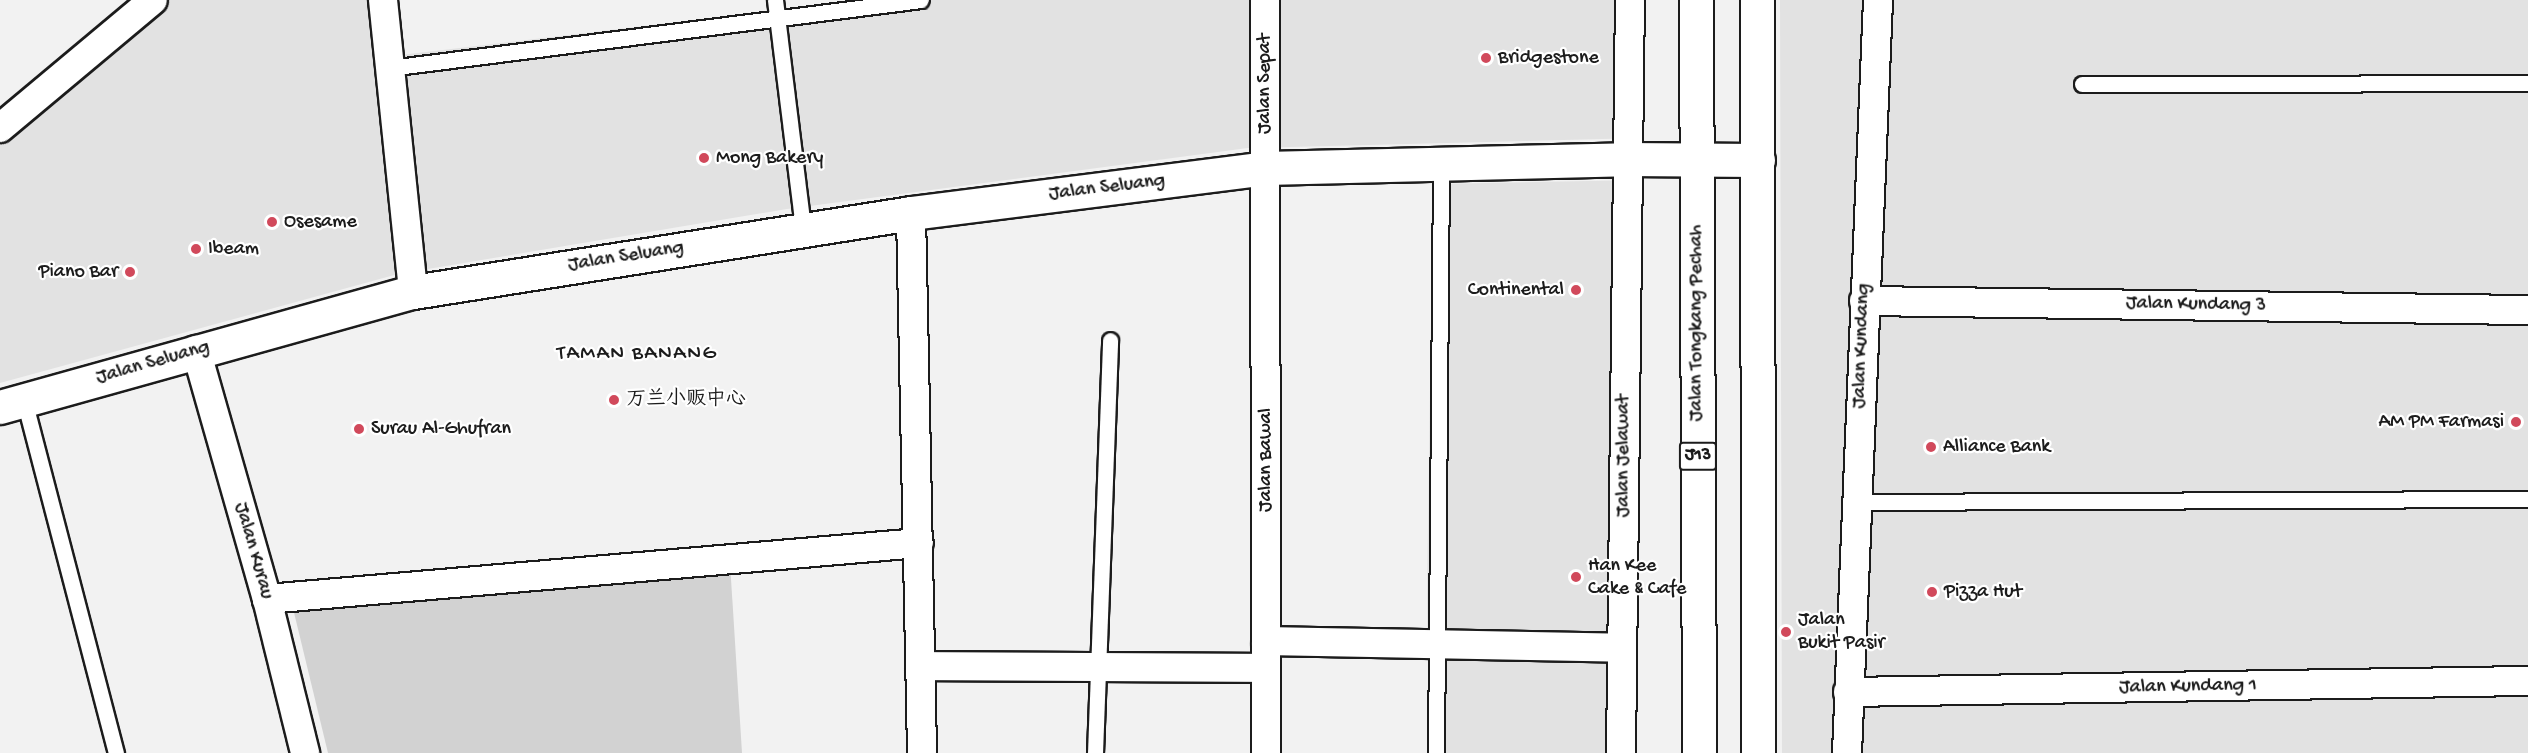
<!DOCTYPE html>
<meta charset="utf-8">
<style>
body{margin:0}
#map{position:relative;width:2528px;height:753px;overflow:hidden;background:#f2f2f2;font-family:"Gochi Hand","LXGW WenKai TC",sans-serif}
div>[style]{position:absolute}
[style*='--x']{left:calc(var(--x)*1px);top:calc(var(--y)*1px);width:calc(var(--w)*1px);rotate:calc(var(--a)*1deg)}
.built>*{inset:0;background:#e2e2e2}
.green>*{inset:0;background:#d2d2d2}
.roads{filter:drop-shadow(2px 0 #1c1c1c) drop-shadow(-2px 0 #1c1c1c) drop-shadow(0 2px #1c1c1c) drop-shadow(0 -2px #1c1c1c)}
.service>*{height:15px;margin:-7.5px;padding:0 7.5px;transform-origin:7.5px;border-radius:7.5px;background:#fff}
.minor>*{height:28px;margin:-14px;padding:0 14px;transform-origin:14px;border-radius:14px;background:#fff}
.tertiary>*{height:33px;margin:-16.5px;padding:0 16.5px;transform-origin:16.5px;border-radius:16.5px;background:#fff}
.primary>*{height:33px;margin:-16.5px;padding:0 16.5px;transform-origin:16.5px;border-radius:16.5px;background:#fff}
.dots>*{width:16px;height:16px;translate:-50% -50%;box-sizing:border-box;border:3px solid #fff;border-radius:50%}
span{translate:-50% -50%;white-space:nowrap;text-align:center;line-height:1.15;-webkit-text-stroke:4.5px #fff;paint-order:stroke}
.shield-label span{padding:2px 4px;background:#fff;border:2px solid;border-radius:4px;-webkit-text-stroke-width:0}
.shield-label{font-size:18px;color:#1c1c1c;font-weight:700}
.poi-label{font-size:20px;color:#1c1c1c}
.left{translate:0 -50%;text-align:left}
.right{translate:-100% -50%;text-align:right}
.street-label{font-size:20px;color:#1c1c1c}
.neighbourhood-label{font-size:21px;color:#1c1c1c;letter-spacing:1.5px}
</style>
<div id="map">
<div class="built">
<i style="clip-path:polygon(130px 0,371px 0,376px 58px,860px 0,1643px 0,1642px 138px,1248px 148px,787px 209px,398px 274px,0 383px,0 108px)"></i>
<i style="clip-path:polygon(1780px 0,2528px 0,2528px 753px,1782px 753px)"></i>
<i style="clip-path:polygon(1638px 180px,1635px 753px,1429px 753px,1427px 596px,1433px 184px)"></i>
</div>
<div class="green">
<i style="clip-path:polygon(729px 547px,742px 753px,328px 753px,290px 596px)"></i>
</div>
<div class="roads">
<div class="service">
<i style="--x:775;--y:0;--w:230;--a:83"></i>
<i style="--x:389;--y:68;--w:536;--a:-7.28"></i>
<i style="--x:2082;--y:84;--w:446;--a:-0.1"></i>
<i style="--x:24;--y:400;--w:365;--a:75.4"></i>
<i style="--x:1855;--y:502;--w:673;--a:-0.26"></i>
<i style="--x:1095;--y:753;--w:413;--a:-87.9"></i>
<i style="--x:1436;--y:753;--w:590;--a:-89.51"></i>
</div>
<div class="minor">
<i style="--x:383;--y:0;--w:294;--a:84.1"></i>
<i style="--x:1265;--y:0;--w:753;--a:89.92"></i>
<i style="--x:0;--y:128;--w:199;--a:-39.9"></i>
<i style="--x:911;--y:213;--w:540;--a:88.83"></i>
<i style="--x:1864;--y:301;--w:664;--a:0.78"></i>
<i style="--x:196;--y:350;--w:259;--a:74.1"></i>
<i style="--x:267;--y:599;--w:159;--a:76.1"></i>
<i style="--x:267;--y:599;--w:654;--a:-4.91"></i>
<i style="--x:1266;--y:641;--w:356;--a:1.1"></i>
<i style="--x:920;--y:666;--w:345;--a:0.3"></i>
<i style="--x:1848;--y:692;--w:680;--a:-0.93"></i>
<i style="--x:1621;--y:753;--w:753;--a:-89.32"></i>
<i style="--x:1847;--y:753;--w:754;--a:-87.64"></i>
</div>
<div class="tertiary">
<i style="--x:0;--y:407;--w:429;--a:-15.6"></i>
<i style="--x:413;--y:292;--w:504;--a:-9.01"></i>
<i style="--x:911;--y:213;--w:357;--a:-7.2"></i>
<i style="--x:1265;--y:168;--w:360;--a:-1.4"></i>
<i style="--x:1625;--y:159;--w:133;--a:0.4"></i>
</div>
<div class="primary">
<i style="--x:1696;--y:0;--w:753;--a:89.77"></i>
<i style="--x:1757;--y:0;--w:753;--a:89.92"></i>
</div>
</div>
<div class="dots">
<i style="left:1486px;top:58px;background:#d1495b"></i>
<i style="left:704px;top:158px;background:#d1495b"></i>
<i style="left:272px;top:222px;background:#d1495b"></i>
<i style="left:196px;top:249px;background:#d1495b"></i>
<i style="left:130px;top:272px;background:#d1495b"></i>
<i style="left:1576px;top:290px;background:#d1495b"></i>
<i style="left:614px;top:400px;background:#d1495b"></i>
<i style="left:2516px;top:422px;background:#d1495b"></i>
<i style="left:359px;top:429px;background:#d1495b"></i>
<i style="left:1931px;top:447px;background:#d1495b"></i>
<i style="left:1576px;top:577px;background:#d1495b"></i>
<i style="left:1932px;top:592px;background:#d1495b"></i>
<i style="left:1786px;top:632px;background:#d1495b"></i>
</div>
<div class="shield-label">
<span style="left:1698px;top:456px">J13</span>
</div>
<div class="poi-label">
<span class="left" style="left:1498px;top:58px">Bridgestone</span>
<span class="left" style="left:716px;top:158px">Mong Bakery</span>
<span class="left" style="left:284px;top:222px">Osesame</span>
<span class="left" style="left:208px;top:249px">Ibeam</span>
<span class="right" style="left:118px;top:272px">Piano Bar</span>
<span class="right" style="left:1564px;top:290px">Continental</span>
<span class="left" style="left:626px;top:400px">万兰小贩中心</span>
<span class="right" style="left:2504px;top:422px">AM PM Farmasi</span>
<span class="left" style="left:371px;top:429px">Surau Al-Ghufran</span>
<span class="left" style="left:1943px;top:447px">Alliance Bank</span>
<span class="left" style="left:1588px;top:578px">Han Kee<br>Cake &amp; Cafe</span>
<span class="left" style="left:1944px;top:592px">Pizza Hut</span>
<span class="left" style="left:1798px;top:632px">Jalan<br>Bukit Pasir</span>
</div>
<div class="street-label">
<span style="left:1265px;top:84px;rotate:-90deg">Jalan Sepat</span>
<span style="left:1107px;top:188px;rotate:-7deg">Jalan Seluang</span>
<span style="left:626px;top:257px;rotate:-9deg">Jalan Seluang</span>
<span style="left:2196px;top:305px;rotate:1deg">Jalan Kundang 3</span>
<span style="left:1697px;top:323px;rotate:-90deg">Jalan Tongkang Pechah</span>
<span style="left:1862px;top:346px;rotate:-88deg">Jalan Kundang</span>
<span style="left:153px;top:363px;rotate:-16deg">Jalan Seluang</span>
<span style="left:1624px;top:456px;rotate:-90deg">Jalan Jelawat</span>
<span style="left:1266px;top:460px;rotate:-90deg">Jalan Bawal</span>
<span style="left:253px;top:551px;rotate:74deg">Jalan Kurau</span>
<span style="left:2188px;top:687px;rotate:-1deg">Jalan Kundang 1</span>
</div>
<div class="neighbourhood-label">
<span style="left:637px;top:355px">TAMAN BANANG</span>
</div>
</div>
